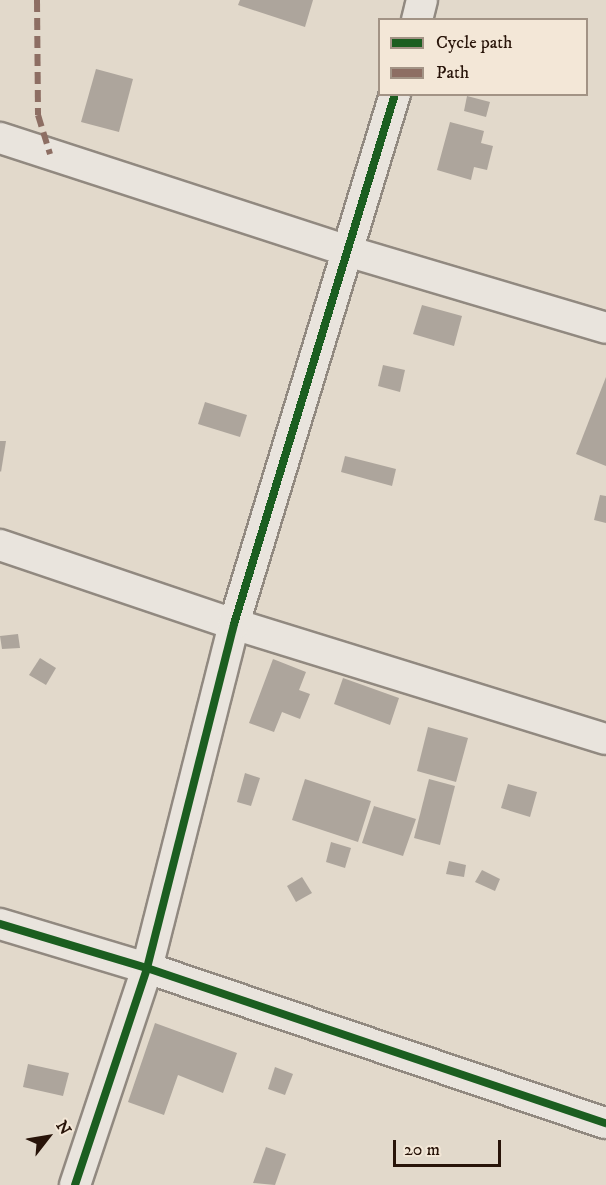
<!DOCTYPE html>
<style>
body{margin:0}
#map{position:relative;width:606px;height:1185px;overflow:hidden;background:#e2d9cb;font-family:"IM FELL DW Pica",serif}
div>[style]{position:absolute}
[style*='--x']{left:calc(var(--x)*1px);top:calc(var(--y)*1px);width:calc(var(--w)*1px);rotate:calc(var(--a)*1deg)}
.building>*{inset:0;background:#ada59c}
.roads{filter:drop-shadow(2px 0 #918980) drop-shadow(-2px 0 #918980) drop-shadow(0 2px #918980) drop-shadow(0 -2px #918980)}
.minor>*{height:30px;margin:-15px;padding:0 15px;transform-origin:15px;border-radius:15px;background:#e9e4dd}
.quiet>*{height:6px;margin-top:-3px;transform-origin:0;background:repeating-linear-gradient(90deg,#8d6e63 0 12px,transparent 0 18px)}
.cycleway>*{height:8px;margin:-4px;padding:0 4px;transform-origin:4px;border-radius:4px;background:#1b5e20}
span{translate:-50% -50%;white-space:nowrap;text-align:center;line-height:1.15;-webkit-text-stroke:4.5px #f3e7d7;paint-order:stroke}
.legend{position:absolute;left:378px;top:18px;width:210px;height:78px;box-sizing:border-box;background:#f3e7d7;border:2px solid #a29385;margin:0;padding:8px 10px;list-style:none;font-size:18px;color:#281409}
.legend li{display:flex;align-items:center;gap:12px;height:30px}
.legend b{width:30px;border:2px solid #a29385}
.north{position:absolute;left:18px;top:1107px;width:60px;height:60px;-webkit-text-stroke:4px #f3e7d7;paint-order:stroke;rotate:59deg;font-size:16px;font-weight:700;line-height:24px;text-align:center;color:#281409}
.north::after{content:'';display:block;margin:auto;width:21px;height:27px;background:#281409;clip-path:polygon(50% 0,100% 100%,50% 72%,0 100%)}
.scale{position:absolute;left:393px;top:1140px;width:108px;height:27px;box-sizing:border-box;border:3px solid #281409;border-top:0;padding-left:8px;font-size:18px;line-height:21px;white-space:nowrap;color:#281409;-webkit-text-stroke:4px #f3e7d7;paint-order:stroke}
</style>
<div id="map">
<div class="building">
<i style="clip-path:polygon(240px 0,313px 0,305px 27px,238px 5px)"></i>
<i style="clip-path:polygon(96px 69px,133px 79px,119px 132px,81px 122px)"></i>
<i style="clip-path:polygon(467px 96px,490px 102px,486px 117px,464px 111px)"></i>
<i style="clip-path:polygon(450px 122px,484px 131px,481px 143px,493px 146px,487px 170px,474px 167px,471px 180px,437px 170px)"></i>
<i style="clip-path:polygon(422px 305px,462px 316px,454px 346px,413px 334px)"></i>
<i style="clip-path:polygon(383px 365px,405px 370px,400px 392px,378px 386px)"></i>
<i style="clip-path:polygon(606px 377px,606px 466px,576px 454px)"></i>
<i style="clip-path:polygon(205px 402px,247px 415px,240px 437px,198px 424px)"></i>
<i style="clip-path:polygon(0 441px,6px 441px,1px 472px,0 471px)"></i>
<i style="clip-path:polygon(345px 456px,396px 469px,392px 486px,341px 472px)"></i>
<i style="clip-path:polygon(600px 495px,606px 496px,606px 523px,594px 520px)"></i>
<i style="clip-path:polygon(18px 634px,20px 648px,2px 649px,0 636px)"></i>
<i style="clip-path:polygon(40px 658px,56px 668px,46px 685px,29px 675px)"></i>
<i style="clip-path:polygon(273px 659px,306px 672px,299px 690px,310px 694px,300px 719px,282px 712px,274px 732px,249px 723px)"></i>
<i style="clip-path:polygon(343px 678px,399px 698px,390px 725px,334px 704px)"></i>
<i style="clip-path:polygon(428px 727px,468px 738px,456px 782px,417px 771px)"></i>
<i style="clip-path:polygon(245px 773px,260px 778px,251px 806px,237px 802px)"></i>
<i style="clip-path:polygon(305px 779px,371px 801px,358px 842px,292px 820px)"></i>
<i style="clip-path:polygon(429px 779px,455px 786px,440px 845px,414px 838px)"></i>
<i style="clip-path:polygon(508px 784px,537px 792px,530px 817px,501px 808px)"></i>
<i style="clip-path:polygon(374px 806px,416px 819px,403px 856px,362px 843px)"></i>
<i style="clip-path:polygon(331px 842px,351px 848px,345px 868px,326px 862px)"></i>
<i style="clip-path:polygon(449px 861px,466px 865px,464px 877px,446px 874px)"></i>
<i style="clip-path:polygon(482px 870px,500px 879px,495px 891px,475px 882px)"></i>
<i style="clip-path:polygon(302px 877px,312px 893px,296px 902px,287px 886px)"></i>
<i style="clip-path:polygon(155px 1023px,237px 1053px,223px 1093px,178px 1075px,164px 1115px,128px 1102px)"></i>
<i style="clip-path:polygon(28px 1064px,69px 1073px,63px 1096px,23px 1087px)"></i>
<i style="clip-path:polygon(275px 1067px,293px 1074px,285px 1095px,268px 1089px)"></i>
<i style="clip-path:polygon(266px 1147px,286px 1154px,275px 1185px,253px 1183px)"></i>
</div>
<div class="roads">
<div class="minor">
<i style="--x:417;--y:20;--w:21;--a:-76"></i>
<i style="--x:0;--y:138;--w:368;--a:18"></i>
<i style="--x:350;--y:252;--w:267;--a:16.5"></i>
<i style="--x:0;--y:545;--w:247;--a:18.7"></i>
<i style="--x:234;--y:624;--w:389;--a:17.2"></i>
<i style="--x:0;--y:924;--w:153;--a:16.7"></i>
<i style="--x:147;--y:968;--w:484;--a:18.7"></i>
<i style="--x:75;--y:1185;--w:229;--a:-71.6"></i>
<i style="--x:147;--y:968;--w:355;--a:-75.8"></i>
<i style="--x:234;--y:624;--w:554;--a:-73.1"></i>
</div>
</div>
<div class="quiet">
<i style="--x:37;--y:0;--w:115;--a:89.5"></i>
<i style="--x:38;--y:115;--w:41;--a:72.9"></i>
</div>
<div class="cycleway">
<i style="--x:0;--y:924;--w:153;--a:16.7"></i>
<i style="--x:147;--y:968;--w:484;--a:18.7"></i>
<i style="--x:75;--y:1185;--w:229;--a:-71.6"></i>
<i style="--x:147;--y:968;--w:355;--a:-75.8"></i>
<i style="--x:234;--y:624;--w:554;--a:-73.1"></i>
</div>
<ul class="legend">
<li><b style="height:8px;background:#1b5e20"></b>Cycle path</li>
<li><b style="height:8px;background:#8d6e63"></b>Path</li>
</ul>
<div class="north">N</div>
<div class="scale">20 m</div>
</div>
